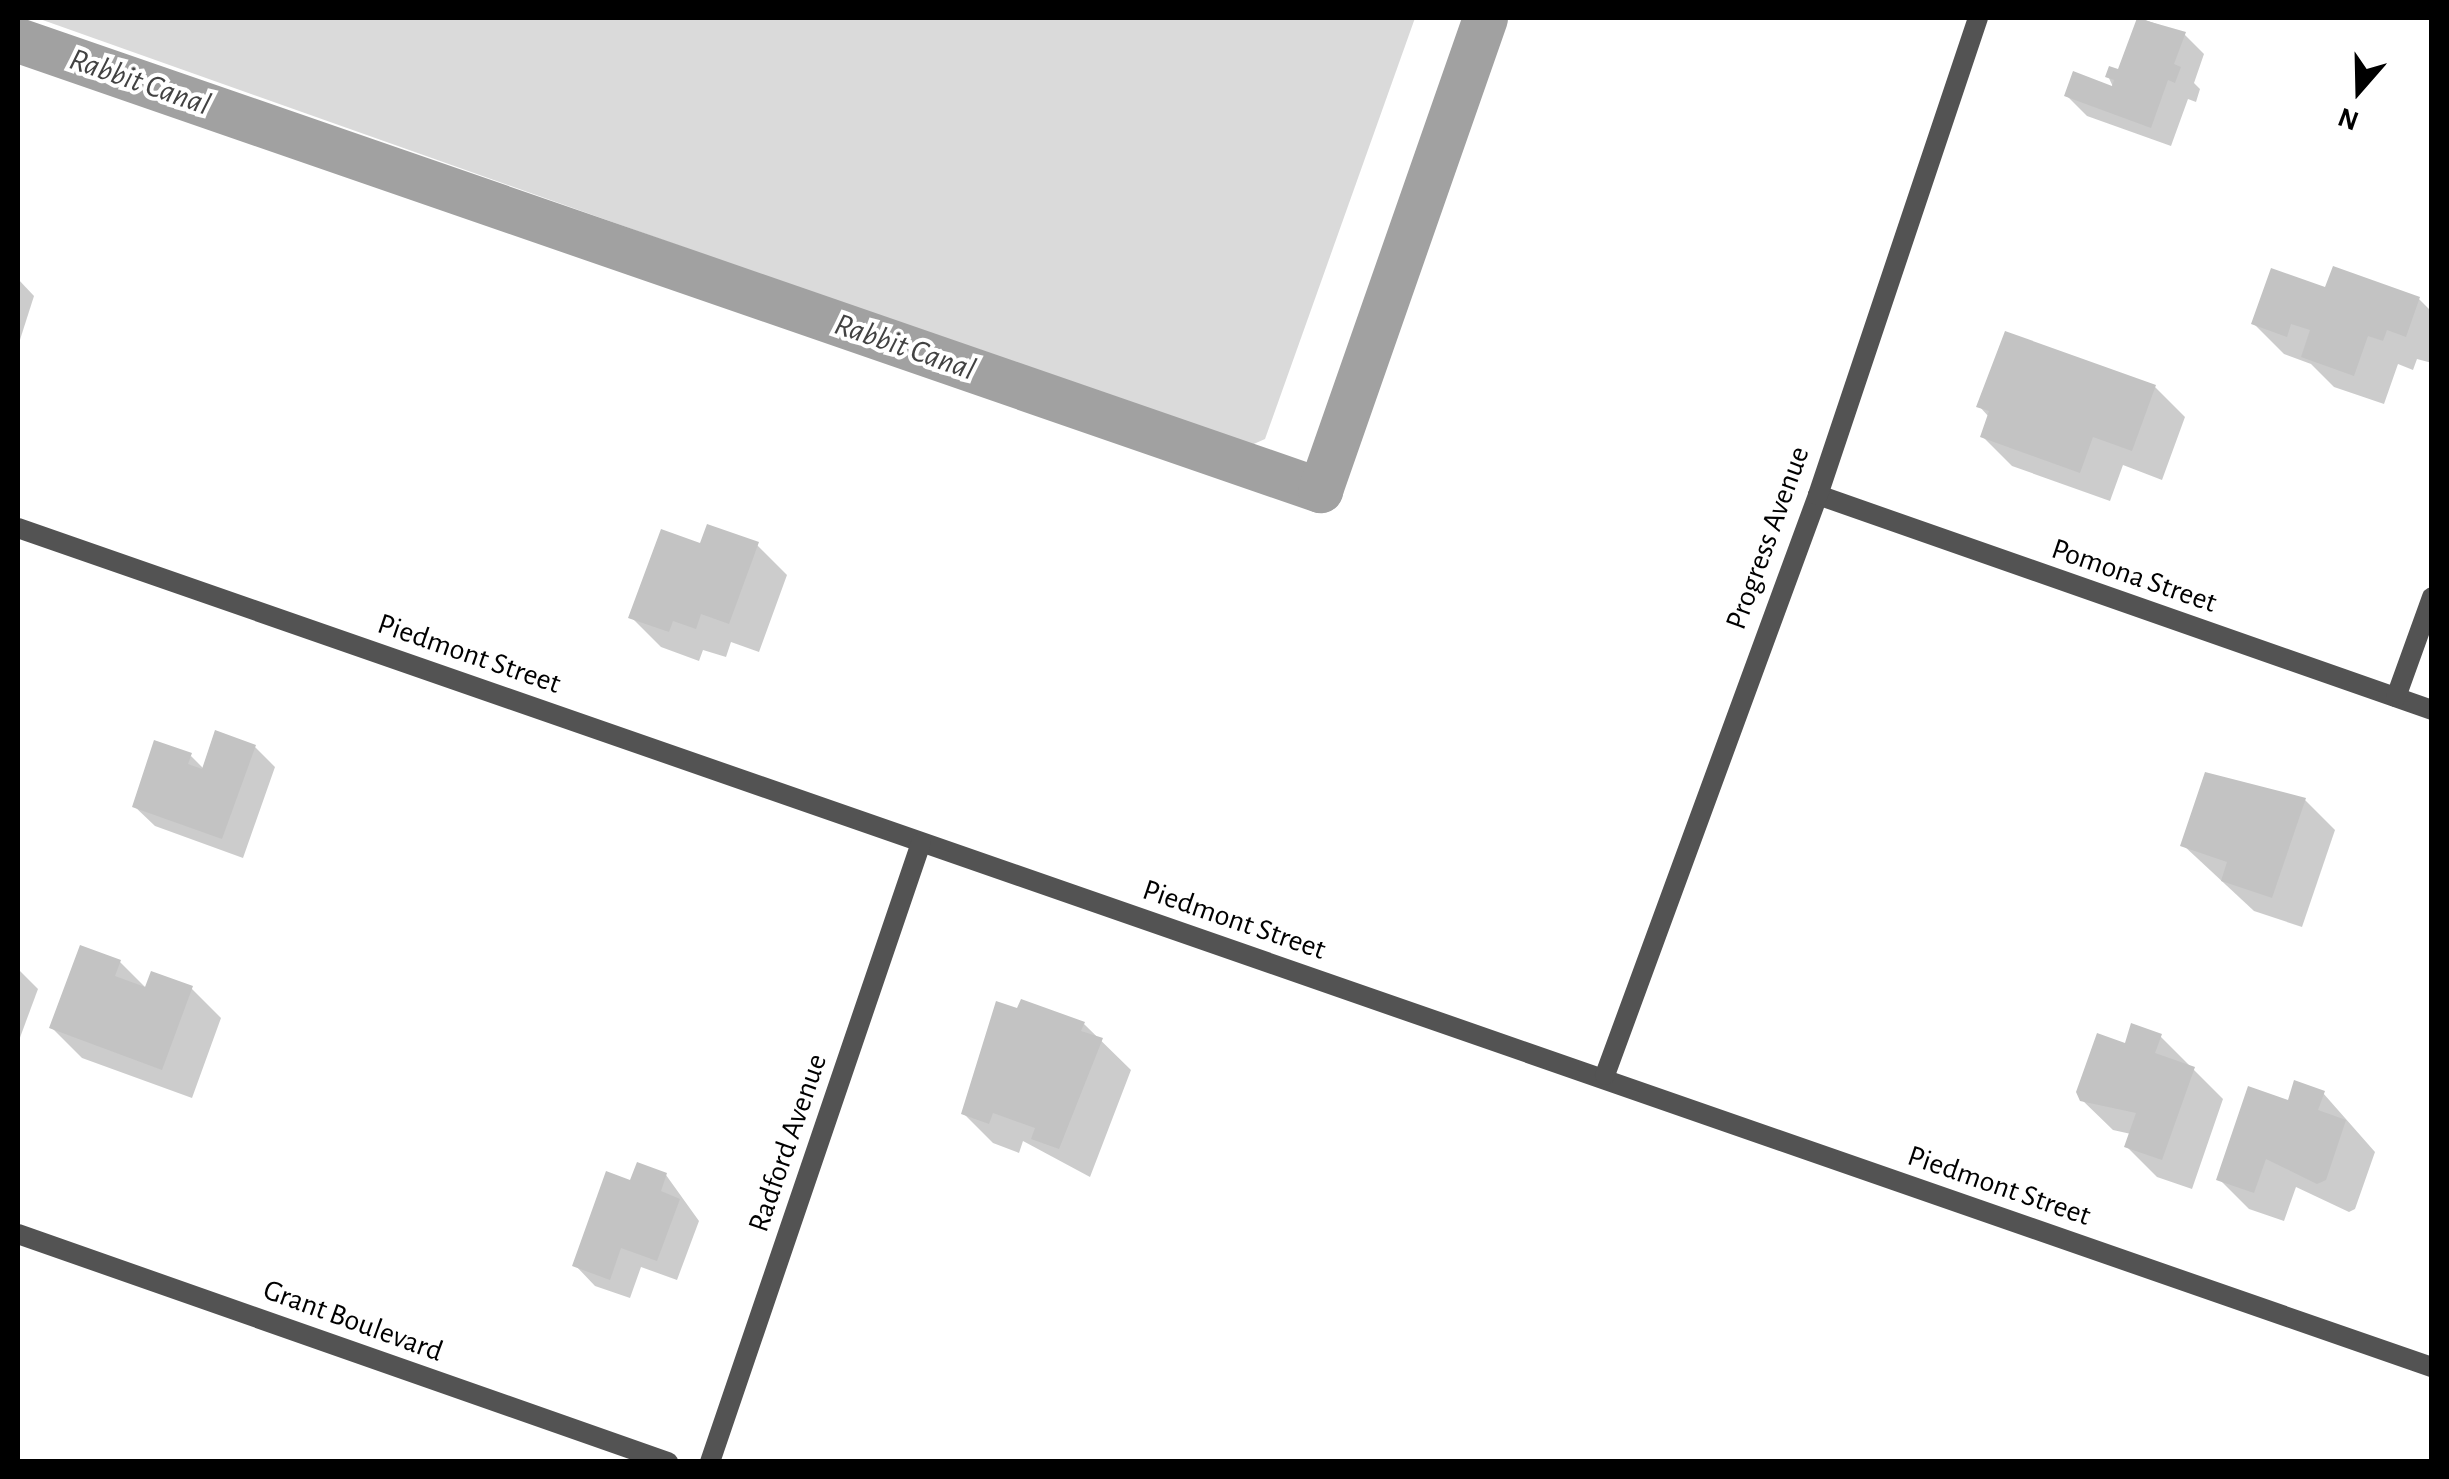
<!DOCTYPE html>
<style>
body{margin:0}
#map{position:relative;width:2449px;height:1479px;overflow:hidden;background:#fff;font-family:"Alegreya Sans",sans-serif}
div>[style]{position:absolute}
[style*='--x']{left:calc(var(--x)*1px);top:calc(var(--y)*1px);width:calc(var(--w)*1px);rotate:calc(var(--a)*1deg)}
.green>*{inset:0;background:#dadada}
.shadow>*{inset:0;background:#0003}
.canal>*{height:45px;margin:-22.5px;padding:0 22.5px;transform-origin:22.5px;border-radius:22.5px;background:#a1a1a1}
.building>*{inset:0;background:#c3c3c3}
.street>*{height:20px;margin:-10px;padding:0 10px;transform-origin:10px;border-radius:10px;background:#535353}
span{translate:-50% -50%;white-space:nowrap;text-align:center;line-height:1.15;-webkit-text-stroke:8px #fff;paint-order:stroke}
.street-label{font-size:30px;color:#000}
.water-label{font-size:32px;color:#424242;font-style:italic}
.frame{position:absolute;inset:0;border:20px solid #000;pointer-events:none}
.north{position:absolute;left:2309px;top:40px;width:100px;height:100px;-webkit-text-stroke:8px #fff;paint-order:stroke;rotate:200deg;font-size:28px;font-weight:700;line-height:40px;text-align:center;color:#000}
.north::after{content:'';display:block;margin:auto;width:35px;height:45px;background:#000;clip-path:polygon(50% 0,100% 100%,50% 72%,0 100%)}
</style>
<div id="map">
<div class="green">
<i style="clip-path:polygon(37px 18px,1415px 18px,1265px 439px,1247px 447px)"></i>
</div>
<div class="shadow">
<i style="clip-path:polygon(2140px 18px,2184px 34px,2204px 54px,2194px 83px,2200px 89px,2196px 102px,2188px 99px,2171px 146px,2087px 116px,2067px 96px,2114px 89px,2108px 76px,2120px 73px)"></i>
<i style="clip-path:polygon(18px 279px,34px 296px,18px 346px)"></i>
<i style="clip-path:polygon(2327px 290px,2419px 299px,2432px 312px,2432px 363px,2417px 359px,2413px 370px,2398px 364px,2384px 404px,2334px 387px,2311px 364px,2284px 354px,2254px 324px)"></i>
<i style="clip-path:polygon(2155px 387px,2185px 417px,2162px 480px,2123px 465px,2110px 501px,2012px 466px,1982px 436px,1989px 417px,1979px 406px)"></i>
<i style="clip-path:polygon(757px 545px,787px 575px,759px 652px,731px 642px,726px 657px,703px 650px,699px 661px,661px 647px,631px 617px,702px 546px)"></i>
<i style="clip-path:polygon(255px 747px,275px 767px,243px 858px,155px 826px,134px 806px,191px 756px,204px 769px)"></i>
<i style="clip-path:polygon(2305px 800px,2335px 830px,2302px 927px,2254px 911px,2183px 845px)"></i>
<i style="clip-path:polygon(120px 962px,147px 989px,191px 988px,221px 1018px,192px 1098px,82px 1058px,52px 1028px)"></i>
<i style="clip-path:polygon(18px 969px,38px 989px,18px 1043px)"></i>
<i style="clip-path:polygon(1084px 1024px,1131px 1070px,1090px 1177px,1023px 1141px,1019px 1153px,993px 1143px,963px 1113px)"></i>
<i style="clip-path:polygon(2160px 1036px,2223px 1099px,2192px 1189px,2157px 1177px,2127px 1147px,2131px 1134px,2113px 1130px,2082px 1100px,2126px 1046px)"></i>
<i style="clip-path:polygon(2323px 1093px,2375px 1152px,2355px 1209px,2349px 1212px,2296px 1187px,2284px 1221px,2249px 1209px,2219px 1179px,2289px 1103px)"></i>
<i style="clip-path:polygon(666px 1175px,699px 1221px,677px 1280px,641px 1267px,630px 1298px,595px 1286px,575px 1265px,632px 1183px)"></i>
</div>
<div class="canal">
<i style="--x:18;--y:40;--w:1378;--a:19.07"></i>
<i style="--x:1320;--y:490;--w:500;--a:-70.73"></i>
</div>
<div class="building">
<i style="clip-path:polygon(2137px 18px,2186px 32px,2174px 64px,2181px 67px,2175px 83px,2168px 80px,2151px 128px,2064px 96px,2073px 71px,2112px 86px,2114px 80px,2105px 77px,2109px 66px,2118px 69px)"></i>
<i style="clip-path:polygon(2333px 266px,2420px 297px,2406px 337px,2387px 330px,2383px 341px,2368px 336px,2354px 376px,2301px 357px,2310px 330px,2291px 324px,2287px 337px,2251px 324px,2271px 268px,2325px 287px)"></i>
<i style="clip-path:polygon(2005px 331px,2156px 385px,2132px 451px,2093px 437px,2080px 473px,1980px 437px,1989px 411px,1976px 407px)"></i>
<i style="clip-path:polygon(707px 524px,759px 542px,729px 624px,701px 614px,696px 629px,673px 621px,669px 632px,628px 618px,661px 529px,700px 543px)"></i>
<i style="clip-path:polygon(215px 730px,256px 745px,222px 839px,132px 807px,154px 740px,192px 753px,188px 764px,202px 769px)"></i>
<i style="clip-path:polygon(2205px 772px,2306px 798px,2272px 898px,2221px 881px,2227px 862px,2180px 846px)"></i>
<i style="clip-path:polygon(80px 945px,121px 960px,115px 976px,145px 987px,151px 971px,193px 986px,162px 1070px,49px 1028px)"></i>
<i style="clip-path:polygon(1021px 999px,1085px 1022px,1081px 1031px,1103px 1038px,1059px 1149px,1031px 1139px,1035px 1128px,993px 1113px,989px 1124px,961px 1114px,996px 1001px,1017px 1008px)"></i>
<i style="clip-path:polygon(2131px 1023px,2162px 1034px,2155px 1053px,2195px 1067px,2162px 1160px,2124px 1147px,2136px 1113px,2080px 1101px,2076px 1092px,2097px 1033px,2125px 1043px)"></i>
<i style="clip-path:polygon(2294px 1080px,2325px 1091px,2318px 1110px,2346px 1120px,2326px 1180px,2317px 1184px,2266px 1159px,2254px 1193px,2216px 1180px,2248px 1086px,2288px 1100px)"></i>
<i style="clip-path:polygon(637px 1162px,667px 1173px,661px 1191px,680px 1199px,657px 1261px,621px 1248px,610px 1280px,572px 1266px,606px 1171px,630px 1180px)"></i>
</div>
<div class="street">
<i style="--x:1818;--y:495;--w:651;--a:19.3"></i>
<i style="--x:18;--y:528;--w:2556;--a:19.17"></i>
<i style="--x:2396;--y:697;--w:106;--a:-70.2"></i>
<i style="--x:1605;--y:1075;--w:618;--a:-69.83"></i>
<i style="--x:1818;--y:495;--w:503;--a:-71.46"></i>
<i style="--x:18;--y:1234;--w:689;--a:19.33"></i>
<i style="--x:710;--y:1462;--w:654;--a:-71.18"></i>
</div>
<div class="street-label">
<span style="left:1768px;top:538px;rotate:-70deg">Progress Avenue</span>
<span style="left:2134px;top:576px;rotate:19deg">Pomona Street</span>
<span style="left:469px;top:654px;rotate:19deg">Piedmont Street</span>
<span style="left:1234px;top:920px;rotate:19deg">Piedmont Street</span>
<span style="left:788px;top:1143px;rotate:-71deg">Radford Avenue</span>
<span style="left:1999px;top:1186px;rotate:19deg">Piedmont Street</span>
<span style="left:353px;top:1321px;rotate:20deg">Grant Boulevard</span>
</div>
<div class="water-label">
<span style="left:140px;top:82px;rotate:19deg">Rabbit Canal</span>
<span style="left:905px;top:347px;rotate:19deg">Rabbit Canal</span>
</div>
<div class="frame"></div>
<div class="north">N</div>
</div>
